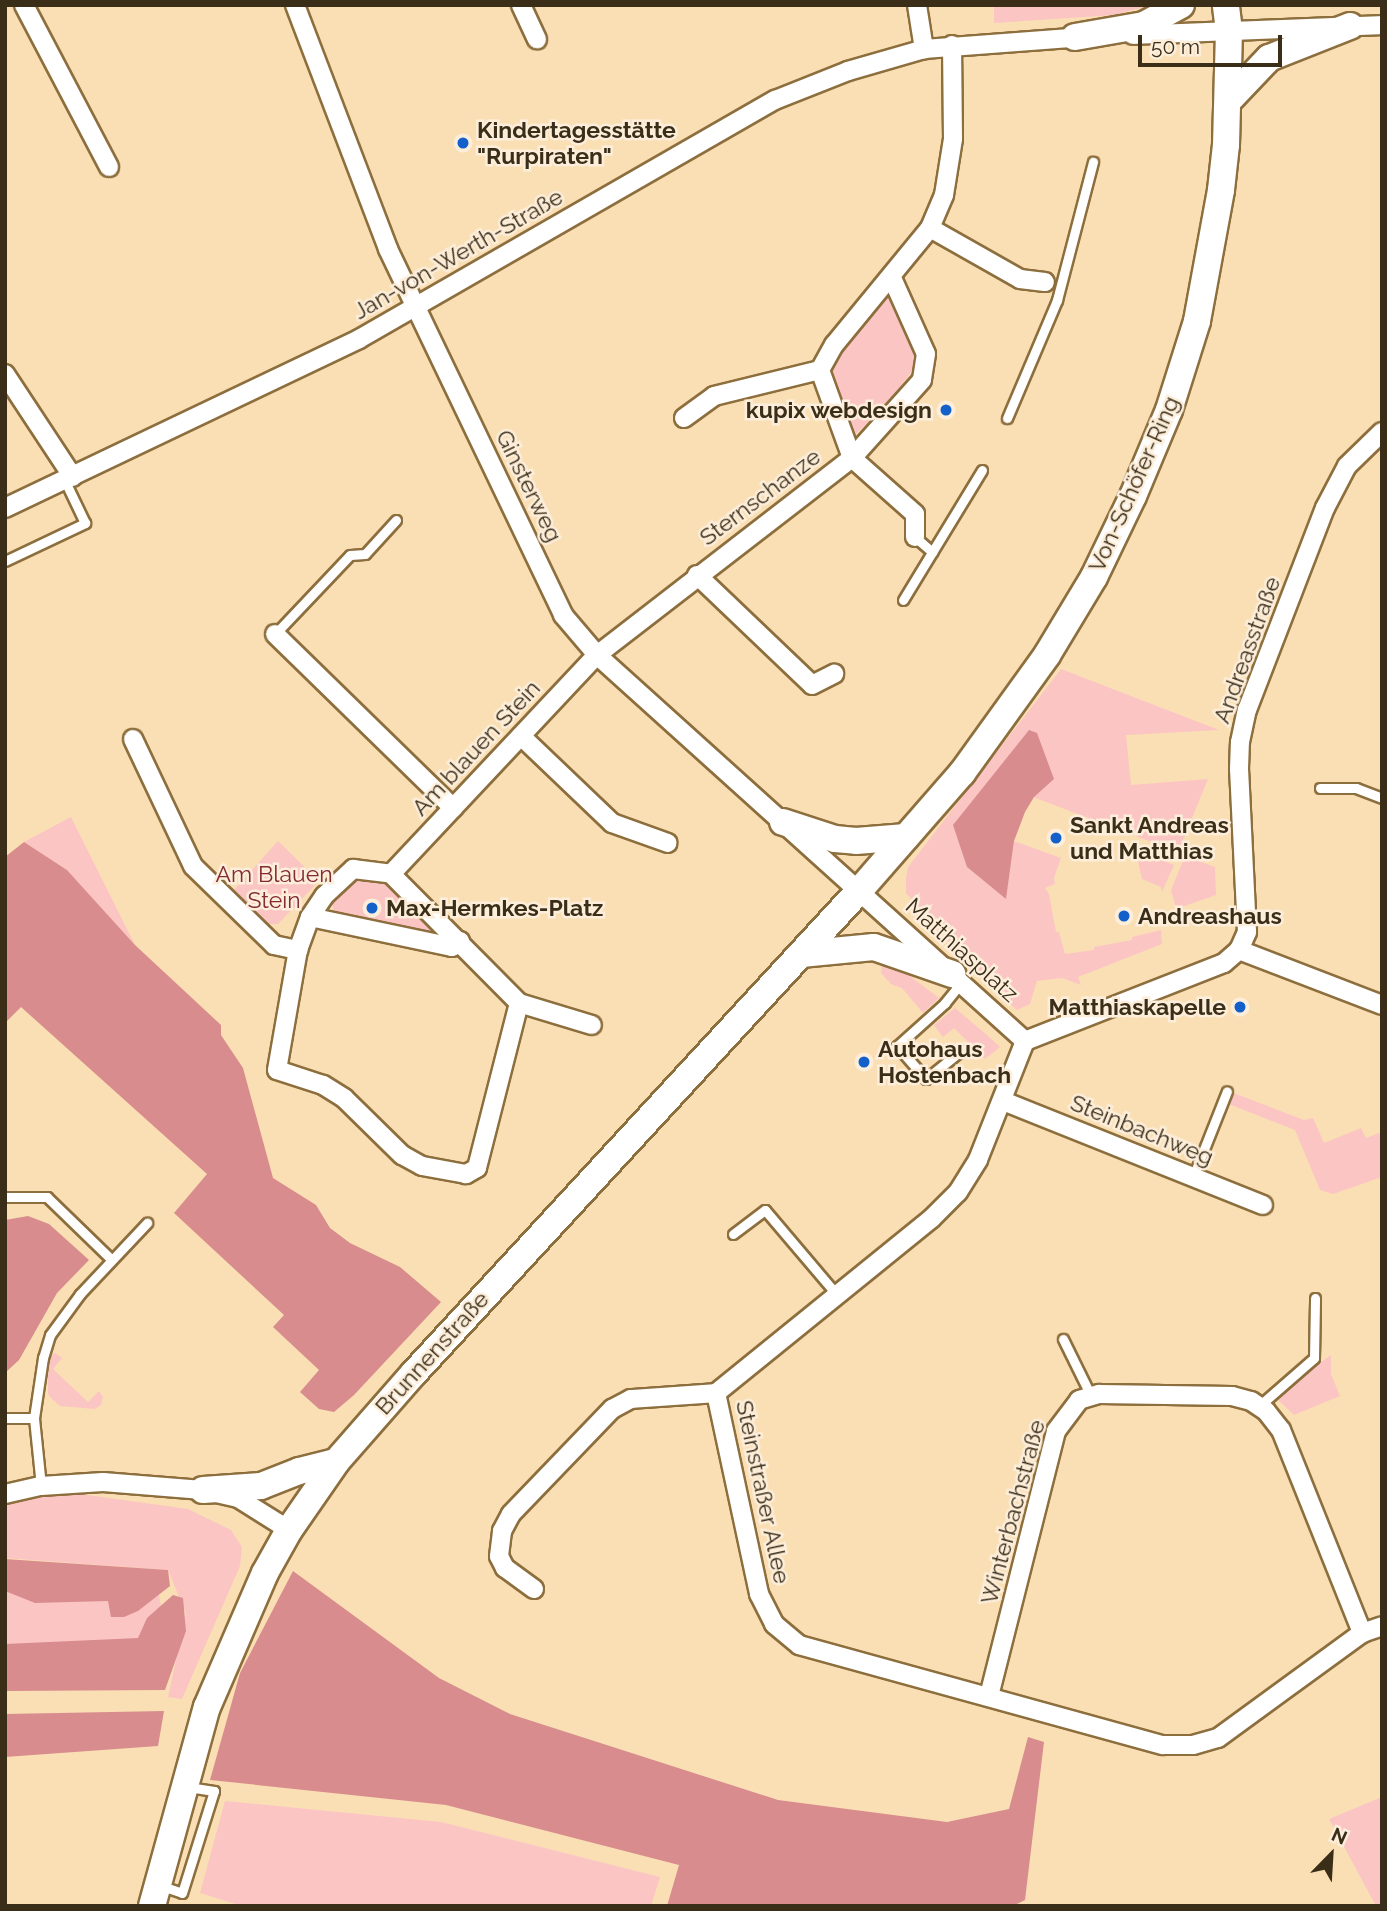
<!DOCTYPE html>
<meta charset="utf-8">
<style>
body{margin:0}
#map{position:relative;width:1387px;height:1911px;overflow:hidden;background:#fadfb5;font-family:Raleway,sans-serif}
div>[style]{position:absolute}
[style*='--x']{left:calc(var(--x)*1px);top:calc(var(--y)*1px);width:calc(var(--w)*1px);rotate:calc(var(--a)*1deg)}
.green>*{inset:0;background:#fbc5c4}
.forest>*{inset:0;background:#d98c8d}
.roads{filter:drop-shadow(2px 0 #8d6e3d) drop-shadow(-2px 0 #8d6e3d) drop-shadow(0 2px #8d6e3d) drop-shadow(0 -2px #8d6e3d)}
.service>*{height:9px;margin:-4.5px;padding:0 4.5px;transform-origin:4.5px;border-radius:4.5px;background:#fff}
.minor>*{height:18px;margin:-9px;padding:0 9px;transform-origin:9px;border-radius:9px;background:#fff}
.secondary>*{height:26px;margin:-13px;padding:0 13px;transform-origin:13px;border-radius:13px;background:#fff}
.dots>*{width:19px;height:19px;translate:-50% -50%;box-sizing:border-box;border:4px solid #fceeda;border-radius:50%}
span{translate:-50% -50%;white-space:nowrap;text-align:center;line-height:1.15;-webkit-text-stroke:5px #fceeda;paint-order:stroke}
.poi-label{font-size:23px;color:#3b2e19;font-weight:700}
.left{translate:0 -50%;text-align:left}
.right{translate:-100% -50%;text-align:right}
.street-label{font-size:23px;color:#3b2e19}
.park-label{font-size:23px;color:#842a32}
.frame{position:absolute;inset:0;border:7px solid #3b2e19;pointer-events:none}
.north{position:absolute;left:1296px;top:1820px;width:70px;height:70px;-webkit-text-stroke:5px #fceeda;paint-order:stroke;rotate:24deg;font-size:19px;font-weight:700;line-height:28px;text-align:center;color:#3b2e19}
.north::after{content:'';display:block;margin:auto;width:24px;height:32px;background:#3b2e19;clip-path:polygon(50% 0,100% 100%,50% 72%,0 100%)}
.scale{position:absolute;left:1138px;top:35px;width:144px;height:32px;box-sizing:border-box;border:4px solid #3b2e19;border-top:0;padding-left:9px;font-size:21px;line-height:24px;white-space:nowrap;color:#3b2e19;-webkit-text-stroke:5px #fceeda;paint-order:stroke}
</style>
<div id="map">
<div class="green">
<i style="clip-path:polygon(994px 5px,1152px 5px,1114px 15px,994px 23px)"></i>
<i style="clip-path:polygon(887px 294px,914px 346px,916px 366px,891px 399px,855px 435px,832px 384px,833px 359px)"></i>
<i style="clip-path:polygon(1061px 669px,1219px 730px,1126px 735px,1131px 785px,1208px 779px,1178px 852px,1033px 797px,969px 807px,954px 825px,967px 867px,1006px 898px,1014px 841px,1061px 858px,1054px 878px,1055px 884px,1045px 888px,1049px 894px,1056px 932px,1059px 932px,1065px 954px,1094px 950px,1094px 947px,1132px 940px,1132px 937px,1161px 930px,1162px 944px,1078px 977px,1081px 985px,1062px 978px,1037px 981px,1030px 1004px,1017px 1010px,979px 976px,906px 893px,906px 878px,908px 867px)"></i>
<i style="clip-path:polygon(71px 817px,135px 945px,67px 870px,24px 842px)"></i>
<i style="clip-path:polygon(278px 841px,319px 881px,278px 924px,268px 924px,234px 890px)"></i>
<i style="clip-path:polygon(1143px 852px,1174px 865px,1162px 892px,1161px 887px,1142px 879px,1137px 857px)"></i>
<i style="clip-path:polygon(1185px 856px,1215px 867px,1216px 895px,1176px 909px,1171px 890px)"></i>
<i style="clip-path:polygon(349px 880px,385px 881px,441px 939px,336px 917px,330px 899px)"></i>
<i style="clip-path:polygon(882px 961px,898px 967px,939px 998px,923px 1013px,902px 988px,891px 984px,881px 973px)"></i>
<i style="clip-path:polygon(955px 1008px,987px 1035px,1000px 1047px,985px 1059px,954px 1028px,943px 1037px,934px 1025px)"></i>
<i style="clip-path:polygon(1231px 1092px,1304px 1120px,1313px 1118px,1324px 1143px,1361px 1128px,1366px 1138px,1382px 1132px,1382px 1177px,1333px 1194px,1320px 1190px,1295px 1130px,1226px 1103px)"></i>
<i style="clip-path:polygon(55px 1353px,62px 1358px,53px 1369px,88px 1402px,99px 1391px,103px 1397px,101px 1405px,95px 1409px,60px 1406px,53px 1400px,48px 1394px,48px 1376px,51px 1356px)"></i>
<i style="clip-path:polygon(1331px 1355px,1331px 1374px,1340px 1396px,1294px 1415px,1276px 1398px,1285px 1388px)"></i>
<i style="clip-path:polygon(59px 1491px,188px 1509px,231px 1530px,242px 1547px,240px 1566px,182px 1699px,168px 1697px,186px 1614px,168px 1570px,5px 1558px,5px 1502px)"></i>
<i style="clip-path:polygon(5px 1576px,157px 1584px,167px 1637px,5px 1656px)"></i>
<i style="clip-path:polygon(1382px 1797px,1382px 1906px,1376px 1906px,1329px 1819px)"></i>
<i style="clip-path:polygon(225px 1801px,441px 1822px,660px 1877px,651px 1906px,242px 1906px,200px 1893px)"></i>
</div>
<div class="forest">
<i style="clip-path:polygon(1029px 730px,1037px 733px,1054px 779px,1034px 797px,1025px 812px,1014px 841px,1006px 899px,967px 867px,953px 825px)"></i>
<i style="clip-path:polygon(24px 842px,67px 870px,135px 945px,221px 1025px,221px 1035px,243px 1068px,273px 1178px,316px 1205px,330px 1228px,350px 1243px,400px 1267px,441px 1302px,354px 1395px,334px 1412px,319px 1409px,300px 1392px,319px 1370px,273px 1327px,284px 1315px,174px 1213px,207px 1174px,21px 1007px,5px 1023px,5px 857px)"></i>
<i style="clip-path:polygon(28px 1216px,49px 1224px,89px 1260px,57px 1293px,19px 1360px,5px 1373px,5px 1220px)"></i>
<i style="clip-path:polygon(5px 1559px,168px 1570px,170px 1586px,138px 1611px,124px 1617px,111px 1617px,108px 1601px,35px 1603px,5px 1591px)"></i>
<i style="clip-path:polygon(293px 1571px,439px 1678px,510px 1714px,778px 1800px,947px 1822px,1009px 1809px,1028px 1737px,1044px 1742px,1025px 1900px,1013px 1906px,667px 1906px,679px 1865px,446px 1805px,210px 1780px,240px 1673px)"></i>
<i style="clip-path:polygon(173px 1595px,183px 1598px,186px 1631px,165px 1690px,5px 1691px,5px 1644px,138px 1638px,147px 1618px)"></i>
<i style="clip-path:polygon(164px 1711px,158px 1746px,5px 1757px,5px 1714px)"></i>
</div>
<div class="roads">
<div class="service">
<i style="--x:1007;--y:418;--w:128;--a:-67"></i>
<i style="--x:1057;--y:300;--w:143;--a:-75.4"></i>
<i style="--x:915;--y:537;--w:23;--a:41"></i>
<i style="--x:5;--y:561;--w:89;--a:-25.4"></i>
<i style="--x:85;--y:523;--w:47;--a:-115.5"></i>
<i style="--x:903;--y:600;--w:152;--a:-58.7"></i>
<i style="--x:275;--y:634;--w:109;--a:-46.5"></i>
<i style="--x:350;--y:555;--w:15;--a:-4"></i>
<i style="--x:365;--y:554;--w:46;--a:-47.6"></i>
<i style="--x:1320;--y:788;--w:36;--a:0"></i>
<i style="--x:1356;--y:788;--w:28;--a:21"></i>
<i style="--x:961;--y:983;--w:26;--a:129"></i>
<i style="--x:945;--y:1003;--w:64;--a:138.1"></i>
<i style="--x:897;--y:1046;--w:44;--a:48.7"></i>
<i style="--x:926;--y:1079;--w:46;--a:-38.9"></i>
<i style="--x:1193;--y:1177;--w:92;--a:-68.4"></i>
<i style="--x:5;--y:1197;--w:42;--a:0"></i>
<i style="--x:47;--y:1197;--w:89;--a:44.1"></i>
<i style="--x:733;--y:1234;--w:40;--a:-37"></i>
<i style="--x:765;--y:1210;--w:111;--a:49.7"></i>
<i style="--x:1063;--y:1339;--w:64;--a:63.8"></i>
<i style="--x:1259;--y:1406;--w:73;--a:-41.1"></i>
<i style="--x:1314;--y:1358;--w:60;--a:-89"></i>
<i style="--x:5;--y:1418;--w:29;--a:0"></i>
<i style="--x:41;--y:1486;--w:68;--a:-95.9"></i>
<i style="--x:34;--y:1418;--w:61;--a:-81.5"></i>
<i style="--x:43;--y:1358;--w:24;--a:-73"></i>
<i style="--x:50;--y:1335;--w:51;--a:-53.8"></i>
<i style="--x:80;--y:1294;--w:98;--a:-46.7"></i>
<i style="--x:159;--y:1885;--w:24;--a:19"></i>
<i style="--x:182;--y:1893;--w:107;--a:-72.6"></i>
<i style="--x:214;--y:1791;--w:26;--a:-171"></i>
</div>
<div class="minor">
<i style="--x:24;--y:5;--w:183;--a:62.3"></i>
<i style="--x:295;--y:5;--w:261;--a:69.1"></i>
<i style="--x:388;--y:249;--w:406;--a:64.4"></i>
<i style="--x:563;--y:615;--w:52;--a:49.6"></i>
<i style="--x:597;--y:655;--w:576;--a:42.05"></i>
<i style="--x:1025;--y:1041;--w:214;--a:-21.4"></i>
<i style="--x:1224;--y:963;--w:20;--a:-41"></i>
<i style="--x:1239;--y:950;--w:20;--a:-66"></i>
<i style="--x:1247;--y:932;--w:163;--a:-92.8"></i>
<i style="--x:1239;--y:769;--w:27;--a:-88"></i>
<i style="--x:1240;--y:742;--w:33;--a:-78"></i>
<i style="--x:1247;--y:710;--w:217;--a:-68.9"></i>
<i style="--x:1325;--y:508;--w:47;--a:-62.4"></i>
<i style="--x:1347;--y:466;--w:49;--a:-44.2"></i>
<i style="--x:521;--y:5;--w:38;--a:65"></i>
<i style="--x:917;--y:5;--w:45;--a:81"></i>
<i style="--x:1133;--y:35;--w:249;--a:-2.3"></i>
<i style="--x:930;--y:228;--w:103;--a:29.5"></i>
<i style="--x:1020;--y:279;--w:25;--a:7"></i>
<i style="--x:892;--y:278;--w:83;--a:65.9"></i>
<i style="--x:926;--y:354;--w:26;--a:99"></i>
<i style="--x:922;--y:380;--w:105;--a:131.9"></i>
<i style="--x:852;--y:458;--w:84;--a:41.6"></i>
<i style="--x:915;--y:514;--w:23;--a:90"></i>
<i style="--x:5;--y:374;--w:123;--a:56.6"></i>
<i style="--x:684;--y:418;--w:37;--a:-36"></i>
<i style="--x:714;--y:396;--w:109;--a:-13.8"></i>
<i style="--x:5;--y:508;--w:392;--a:-25.5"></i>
<i style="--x:359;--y:339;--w:480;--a:-29.9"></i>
<i style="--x:775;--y:100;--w:79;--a:-21.7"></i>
<i style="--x:848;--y:71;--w:79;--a:-16.1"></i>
<i style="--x:924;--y:49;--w:160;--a:-4.3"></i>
<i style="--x:697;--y:575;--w:159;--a:43.7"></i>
<i style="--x:812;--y:685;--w:25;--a:-27"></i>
<i style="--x:275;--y:634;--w:249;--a:44.3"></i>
<i style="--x:521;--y:736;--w:126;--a:43.7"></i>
<i style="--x:612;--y:823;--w:59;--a:19.7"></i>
<i style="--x:133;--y:739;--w:140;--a:64.7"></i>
<i style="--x:193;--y:866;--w:113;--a:44.3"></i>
<i style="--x:274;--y:945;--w:25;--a:12"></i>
<i style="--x:391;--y:874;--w:301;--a:-46.8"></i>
<i style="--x:597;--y:655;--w:322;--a:-37.7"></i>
<i style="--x:852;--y:458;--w:94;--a:-110"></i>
<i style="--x:820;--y:370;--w:29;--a:-61"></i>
<i style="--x:834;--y:345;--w:151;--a:-50.6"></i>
<i style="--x:930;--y:228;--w:36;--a:-67"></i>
<i style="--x:944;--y:195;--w:57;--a:-80.9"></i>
<i style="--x:953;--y:139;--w:94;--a:-90.6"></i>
<i style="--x:310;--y:917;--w:145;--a:11.9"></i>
<i style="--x:452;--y:947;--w:10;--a:-37"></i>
<i style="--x:1239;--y:950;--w:153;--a:21"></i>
<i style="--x:519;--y:1003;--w:170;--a:104.3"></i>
<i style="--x:477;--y:1168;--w:13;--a:151"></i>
<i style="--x:466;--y:1174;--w:45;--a:-169.7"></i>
<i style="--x:422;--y:1166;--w:23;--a:-151"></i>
<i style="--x:402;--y:1155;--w:81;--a:-135.5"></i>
<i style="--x:344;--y:1098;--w:25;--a:-148"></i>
<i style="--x:323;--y:1085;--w:48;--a:-161.9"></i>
<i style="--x:277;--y:1070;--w:122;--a:-80.1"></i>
<i style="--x:298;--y:950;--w:35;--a:-70"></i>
<i style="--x:310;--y:917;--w:25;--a:-56"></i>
<i style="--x:324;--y:896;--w:40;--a:-43"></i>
<i style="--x:353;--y:869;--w:38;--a:7"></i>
<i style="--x:391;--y:874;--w:182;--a:45.2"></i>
<i style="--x:519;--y:1003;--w:76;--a:16.8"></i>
<i style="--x:1025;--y:1041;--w:128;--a:111.6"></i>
<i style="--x:978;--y:1160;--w:38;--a:122"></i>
<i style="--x:958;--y:1192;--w:38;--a:135"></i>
<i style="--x:931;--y:1219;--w:277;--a:141"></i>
<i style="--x:716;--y:1393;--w:206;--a:77.9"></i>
<i style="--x:759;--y:1594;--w:34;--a:63"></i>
<i style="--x:774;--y:1624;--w:33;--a:40"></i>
<i style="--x:799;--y:1645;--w:377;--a:15.4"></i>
<i style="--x:1163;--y:1745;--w:30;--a:0"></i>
<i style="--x:1193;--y:1745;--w:26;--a:-16"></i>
<i style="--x:1218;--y:1738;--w:178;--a:-36.1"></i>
<i style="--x:1362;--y:1633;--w:21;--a:-19"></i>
<i style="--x:1003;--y:1101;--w:280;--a:21.8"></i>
<i style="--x:5;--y:1494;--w:37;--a:-13"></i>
<i style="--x:41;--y:1486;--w:62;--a:-3.7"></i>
<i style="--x:103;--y:1482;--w:100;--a:4.6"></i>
<i style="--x:203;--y:1490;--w:36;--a:13"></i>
<i style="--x:238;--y:1498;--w:60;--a:32.1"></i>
<i style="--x:534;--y:1589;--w:36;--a:-144"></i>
<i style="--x:505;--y:1568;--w:13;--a:-117"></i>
<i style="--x:499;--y:1556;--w:25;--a:-83"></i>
<i style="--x:502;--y:1531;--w:19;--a:-62"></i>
<i style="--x:511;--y:1514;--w:146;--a:-46.1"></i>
<i style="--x:612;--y:1409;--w:21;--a:-28"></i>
<i style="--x:631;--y:1399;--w:85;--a:-4"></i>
<i style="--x:989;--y:1696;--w:273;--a:-75.8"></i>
<i style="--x:1056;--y:1431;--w:39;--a:-53"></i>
<i style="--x:1079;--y:1400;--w:21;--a:-17"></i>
<i style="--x:1099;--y:1394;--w:133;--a:0.9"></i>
<i style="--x:1232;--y:1396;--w:20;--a:15"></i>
<i style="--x:1251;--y:1401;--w:18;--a:34"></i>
<i style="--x:1266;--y:1411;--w:24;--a:52"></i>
<i style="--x:1281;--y:1430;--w:219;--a:68.2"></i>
</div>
<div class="secondary">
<i style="--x:1075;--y:37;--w:70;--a:-9.9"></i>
<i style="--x:1144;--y:25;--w:42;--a:-28.4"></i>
<i style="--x:1229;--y:100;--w:58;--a:-46.4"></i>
<i style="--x:1269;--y:58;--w:87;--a:-21.6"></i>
<i style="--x:783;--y:822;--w:55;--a:18.1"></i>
<i style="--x:835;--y:839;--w:21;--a:5"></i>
<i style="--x:856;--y:841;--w:50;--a:-4.6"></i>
<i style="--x:801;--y:954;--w:73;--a:-5.5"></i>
<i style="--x:874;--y:947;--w:83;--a:19.1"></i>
<i style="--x:203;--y:1490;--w:58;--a:-3.9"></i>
<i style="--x:261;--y:1486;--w:41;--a:-21.5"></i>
<i style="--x:299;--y:1471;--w:38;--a:-14"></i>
<i style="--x:152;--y:1906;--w:206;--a:-74.6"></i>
<i style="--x:207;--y:1707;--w:146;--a:-66.6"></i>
<i style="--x:265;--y:1573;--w:49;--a:-60.8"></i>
<i style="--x:289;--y:1530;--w:83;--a:-55.3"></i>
<i style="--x:336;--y:1462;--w:118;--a:-48.8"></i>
<i style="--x:414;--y:1373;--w:656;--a:-47.29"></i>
<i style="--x:859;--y:891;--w:157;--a:-48.9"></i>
<i style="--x:962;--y:773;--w:145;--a:-54.2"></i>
<i style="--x:1047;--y:655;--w:91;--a:-58.9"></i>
<i style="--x:1094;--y:577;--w:90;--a:-64.3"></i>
<i style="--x:1133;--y:496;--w:93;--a:-67.3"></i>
<i style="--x:1169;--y:410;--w:93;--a:-72.5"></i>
<i style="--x:1197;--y:321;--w:133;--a:-79.6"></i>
<i style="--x:1221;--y:190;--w:45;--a:-83.7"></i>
<i style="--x:1226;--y:145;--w:114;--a:-88.5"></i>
<i style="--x:1229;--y:31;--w:26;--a:-97"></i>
</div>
</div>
<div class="dots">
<i style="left:463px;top:143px;background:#1460cb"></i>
<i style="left:946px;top:410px;background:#1460cb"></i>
<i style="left:1056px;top:838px;background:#1460cb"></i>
<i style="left:372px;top:908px;background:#1460cb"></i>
<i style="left:1124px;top:916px;background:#1460cb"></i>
<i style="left:1240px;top:1007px;background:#1460cb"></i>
<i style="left:864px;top:1062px;background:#1460cb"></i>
</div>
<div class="poi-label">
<span class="left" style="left:477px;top:143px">Kindertagesstätte<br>"Rurpiraten"</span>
<span class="right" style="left:932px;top:410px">kupix webdesign</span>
<span class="left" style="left:1070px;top:838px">Sankt Andreas<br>und Matthias</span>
<span class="left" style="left:386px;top:908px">Max-Hermkes-Platz</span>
<span class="left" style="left:1138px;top:916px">Andreashaus</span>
<span class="right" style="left:1226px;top:1007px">Matthiaskapelle</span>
<span class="left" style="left:878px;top:1062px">Autohaus<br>Hostenbach</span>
</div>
<div class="street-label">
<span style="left:458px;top:254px;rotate:-30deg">Jan-von-Werth-Straße</span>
<span style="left:1134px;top:484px;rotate:-66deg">Von-Schöfer-Ring</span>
<span style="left:529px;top:486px;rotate:64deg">Ginsterweg</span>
<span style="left:760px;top:497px;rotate:-37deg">Sternschanze</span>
<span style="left:1247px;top:650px;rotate:-70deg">Andreasstraße</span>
<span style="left:476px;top:748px;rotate:-47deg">Am blauen Stein</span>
<span style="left:962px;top:950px;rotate:42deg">Matthiasplatz</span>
<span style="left:1142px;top:1130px;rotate:22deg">Steinbachweg</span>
<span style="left:432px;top:1353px;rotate:-48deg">Brunnenstraße</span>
<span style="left:763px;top:1492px;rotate:78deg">Steinstraßer Allee</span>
<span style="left:1013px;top:1512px;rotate:-75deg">Winterbachstraße</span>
</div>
<div class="park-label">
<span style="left:274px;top:887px">Am Blauen<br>Stein</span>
</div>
<div class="frame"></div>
<div class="north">N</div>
<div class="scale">50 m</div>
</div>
